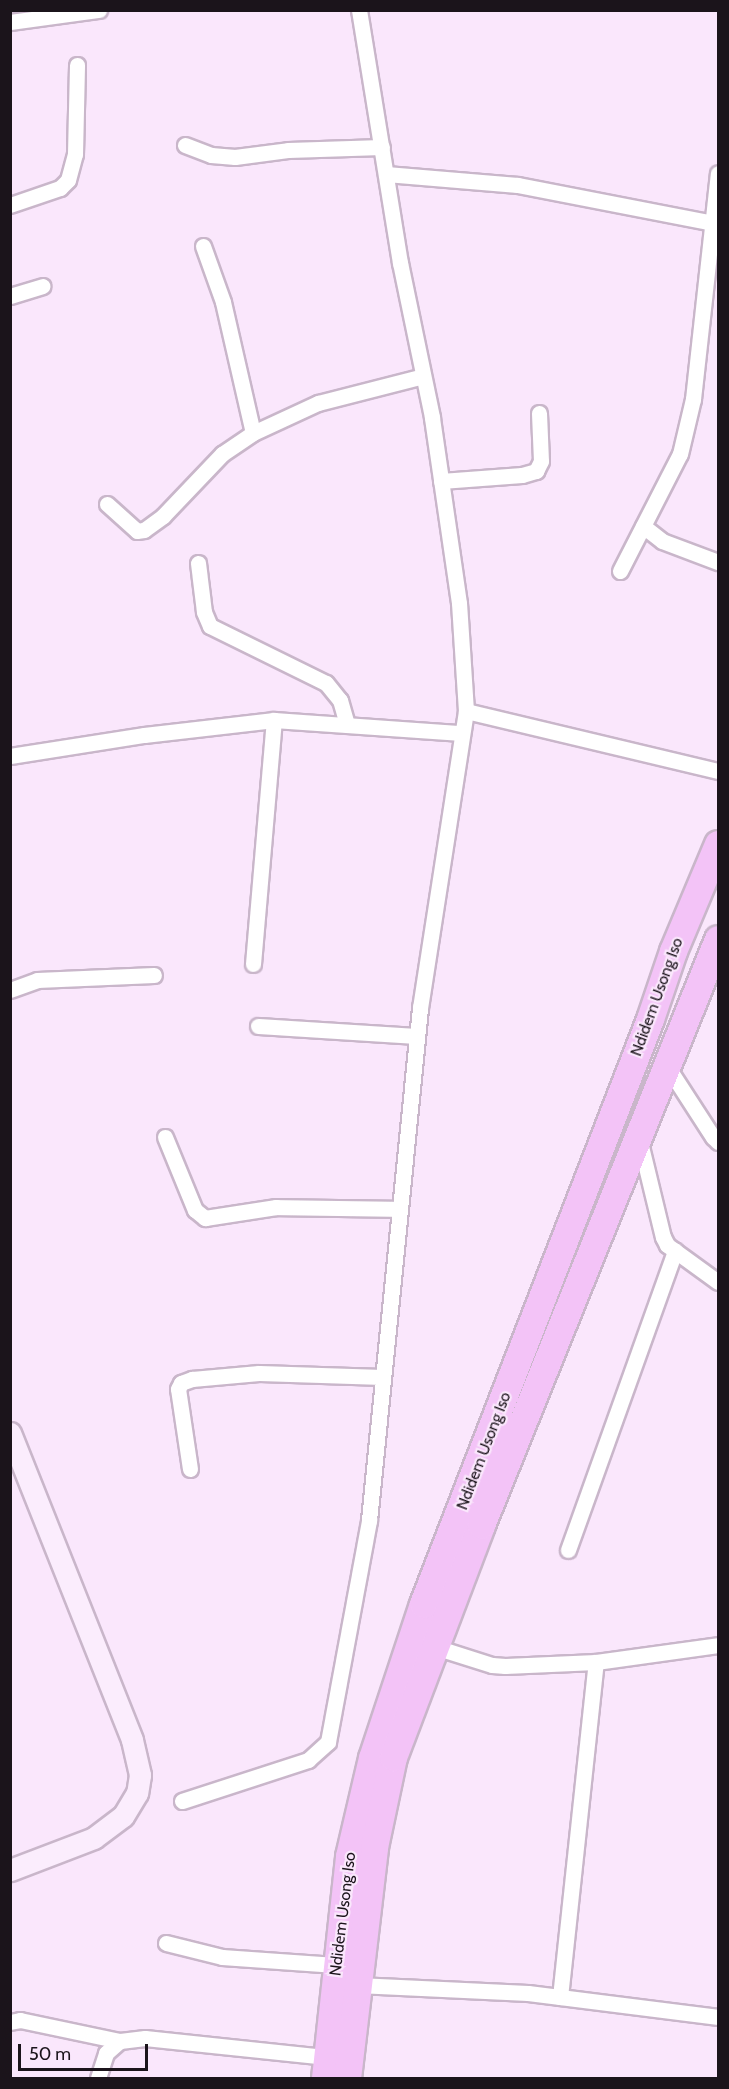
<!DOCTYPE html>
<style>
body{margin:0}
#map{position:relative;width:729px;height:2089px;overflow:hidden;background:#fae7fc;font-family:Cabin,sans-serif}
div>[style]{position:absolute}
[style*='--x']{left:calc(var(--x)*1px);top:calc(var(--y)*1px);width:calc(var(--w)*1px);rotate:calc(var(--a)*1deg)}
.roads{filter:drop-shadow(2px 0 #c9b6ca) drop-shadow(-2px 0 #c9b6ca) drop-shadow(0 2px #c9b6ca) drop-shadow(0 -2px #c9b6ca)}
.street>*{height:15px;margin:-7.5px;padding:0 7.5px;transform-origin:7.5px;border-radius:7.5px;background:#fff}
.secondary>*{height:21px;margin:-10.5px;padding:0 10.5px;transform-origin:10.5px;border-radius:10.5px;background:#fbedfd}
.highway>*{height:27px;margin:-13.5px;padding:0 13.5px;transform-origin:13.5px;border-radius:13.5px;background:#f3c3f7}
span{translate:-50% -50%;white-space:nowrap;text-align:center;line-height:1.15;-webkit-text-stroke:4.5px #fae7fc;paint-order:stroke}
.street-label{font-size:16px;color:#1b141b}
.frame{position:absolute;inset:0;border:12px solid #1b141b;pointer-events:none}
.scale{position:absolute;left:18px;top:2044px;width:130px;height:27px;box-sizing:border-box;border:3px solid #1b141b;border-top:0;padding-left:8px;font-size:18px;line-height:21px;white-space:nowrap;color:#1b141b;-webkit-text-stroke:4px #fae7fc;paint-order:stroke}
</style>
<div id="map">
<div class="roads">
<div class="street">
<i style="--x:10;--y:22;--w:90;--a:-7.7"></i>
<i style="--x:185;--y:145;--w:28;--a:21"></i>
<i style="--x:211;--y:155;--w:24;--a:5"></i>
<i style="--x:235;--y:157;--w:53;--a:-7.5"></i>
<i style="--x:288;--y:150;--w:94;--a:-1.8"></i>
<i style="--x:386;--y:174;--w:132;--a:4.8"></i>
<i style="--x:518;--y:185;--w:204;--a:11"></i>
<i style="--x:10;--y:205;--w:53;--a:-18.8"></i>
<i style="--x:60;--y:188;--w:11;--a:-45"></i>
<i style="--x:68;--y:180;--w:27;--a:-75"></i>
<i style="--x:75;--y:154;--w:89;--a:-88.7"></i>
<i style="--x:203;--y:246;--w:59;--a:70.3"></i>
<i style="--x:223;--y:302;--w:134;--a:77.1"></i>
<i style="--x:10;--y:296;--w:34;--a:-17"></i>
<i style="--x:441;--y:481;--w:81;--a:-4.2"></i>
<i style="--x:522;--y:475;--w:15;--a:-16"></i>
<i style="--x:536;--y:471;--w:11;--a:-63"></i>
<i style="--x:541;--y:461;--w:48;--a:-92.4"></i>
<i style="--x:107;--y:504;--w:40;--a:42"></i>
<i style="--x:137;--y:531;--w:7;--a:-8"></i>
<i style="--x:144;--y:530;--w:24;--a:-36"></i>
<i style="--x:163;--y:516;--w:86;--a:-46.4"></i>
<i style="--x:222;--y:454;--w:37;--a:-34"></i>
<i style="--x:253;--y:433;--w:72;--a:-24.8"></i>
<i style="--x:318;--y:403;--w:108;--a:-14.4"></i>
<i style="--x:643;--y:526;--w:24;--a:38"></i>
<i style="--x:662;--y:541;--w:60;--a:20.6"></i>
<i style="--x:198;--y:563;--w:49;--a:83"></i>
<i style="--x:204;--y:612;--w:15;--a:67"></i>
<i style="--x:210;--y:626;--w:129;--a:26.2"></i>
<i style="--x:326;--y:683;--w:22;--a:51"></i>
<i style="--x:340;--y:700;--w:26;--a:74"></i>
<i style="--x:620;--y:571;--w:131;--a:-62.9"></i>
<i style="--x:680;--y:454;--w:57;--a:-76.7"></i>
<i style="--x:693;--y:399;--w:227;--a:-83.7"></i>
<i style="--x:466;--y:711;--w:259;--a:13.4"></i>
<i style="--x:10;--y:756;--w:136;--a:-8.9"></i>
<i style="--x:144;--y:735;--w:131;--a:-6.6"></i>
<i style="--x:274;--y:720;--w:188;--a:4"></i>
<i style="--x:253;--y:964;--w:245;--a:-85.1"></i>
<i style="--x:10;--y:990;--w:29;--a:-20"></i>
<i style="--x:37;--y:980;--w:117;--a:-2.4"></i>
<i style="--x:258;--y:1026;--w:159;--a:3.6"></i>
<i style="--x:667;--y:1066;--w:85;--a:57.1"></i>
<i style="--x:713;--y:1137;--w:7;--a:45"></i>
<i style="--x:165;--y:1137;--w:79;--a:67.7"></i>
<i style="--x:195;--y:1210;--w:13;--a:39"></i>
<i style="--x:205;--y:1218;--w:72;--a:-8.8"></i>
<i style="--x:276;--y:1207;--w:124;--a:0.9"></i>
<i style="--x:639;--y:1138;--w:102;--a:76.4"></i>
<i style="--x:663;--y:1237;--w:9;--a:63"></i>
<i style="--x:667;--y:1245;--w:63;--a:36"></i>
<i style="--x:190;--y:1469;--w:81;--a:-98.5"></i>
<i style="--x:178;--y:1389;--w:7;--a:-63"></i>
<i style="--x:181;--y:1383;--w:12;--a:-20"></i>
<i style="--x:192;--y:1379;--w:67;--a:-5.1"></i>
<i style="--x:259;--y:1373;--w:124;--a:1.8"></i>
<i style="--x:568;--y:1550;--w:318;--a:-70.3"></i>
<i style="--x:435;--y:1647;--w:60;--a:17.5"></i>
<i style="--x:492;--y:1665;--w:13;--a:4"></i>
<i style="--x:505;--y:1666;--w:91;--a:-2.5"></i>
<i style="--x:596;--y:1662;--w:123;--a:-7.9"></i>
<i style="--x:182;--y:1801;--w:133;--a:-18"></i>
<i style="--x:308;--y:1760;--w:27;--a:-42"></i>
<i style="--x:328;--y:1742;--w:226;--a:-79.5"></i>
<i style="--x:369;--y:1520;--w:515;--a:-84.31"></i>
<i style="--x:420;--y:1008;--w:301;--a:-81.2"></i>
<i style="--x:466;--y:711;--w:108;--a:-93.7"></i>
<i style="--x:459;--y:603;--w:188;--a:-98.3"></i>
<i style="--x:432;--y:417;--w:157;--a:-101.7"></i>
<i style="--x:400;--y:263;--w:256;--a:-99.2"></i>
<i style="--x:166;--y:1943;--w:58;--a:14"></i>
<i style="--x:222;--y:1957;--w:114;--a:4"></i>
<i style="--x:357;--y:1985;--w:171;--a:2.7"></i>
<i style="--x:528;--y:1993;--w:192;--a:7.2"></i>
<i style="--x:560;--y:1997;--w:337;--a:-83.9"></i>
<i style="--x:10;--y:2022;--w:10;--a:-11"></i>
<i style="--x:20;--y:2020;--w:102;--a:11.9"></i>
<i style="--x:98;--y:2078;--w:26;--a:-72"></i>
<i style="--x:106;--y:2053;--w:18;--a:-41"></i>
<i style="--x:120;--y:2041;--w:25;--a:-7"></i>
<i style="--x:145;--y:2038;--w:183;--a:6"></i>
</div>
<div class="secondary">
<i style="--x:10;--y:1433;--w:330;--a:68.3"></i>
<i style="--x:132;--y:1740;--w:36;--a:77"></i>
<i style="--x:140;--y:1775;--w:18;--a:99"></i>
<i style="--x:137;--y:1793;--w:27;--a:121"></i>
<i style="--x:123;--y:1816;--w:36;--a:143"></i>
<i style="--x:94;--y:1838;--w:90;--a:159.1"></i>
</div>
<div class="highway">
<i style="--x:325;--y:2078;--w:223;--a:-83.8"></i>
<i style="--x:349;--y:1856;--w:101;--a:-76.8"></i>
<i style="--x:372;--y:1758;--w:162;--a:-71.7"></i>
<i style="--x:423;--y:1604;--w:627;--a:-68.79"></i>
<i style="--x:650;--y:1019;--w:72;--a:-71.3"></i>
<i style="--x:673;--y:951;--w:116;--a:-67.2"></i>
<i style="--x:347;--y:2078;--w:233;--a:-83.3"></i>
<i style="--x:374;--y:1847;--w:92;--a:-78.1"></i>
<i style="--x:393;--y:1757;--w:248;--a:-69.2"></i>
<i style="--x:481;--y:1525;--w:632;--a:-67.98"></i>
</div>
</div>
<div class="street-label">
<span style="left:657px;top:997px;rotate:-70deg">Ndidem Usong Iso</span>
<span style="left:484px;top:1451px;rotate:-69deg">Ndidem Usong Iso</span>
<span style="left:343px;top:1914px;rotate:-83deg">Ndidem Usong Iso</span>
</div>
<div class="frame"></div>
<div class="scale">50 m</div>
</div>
